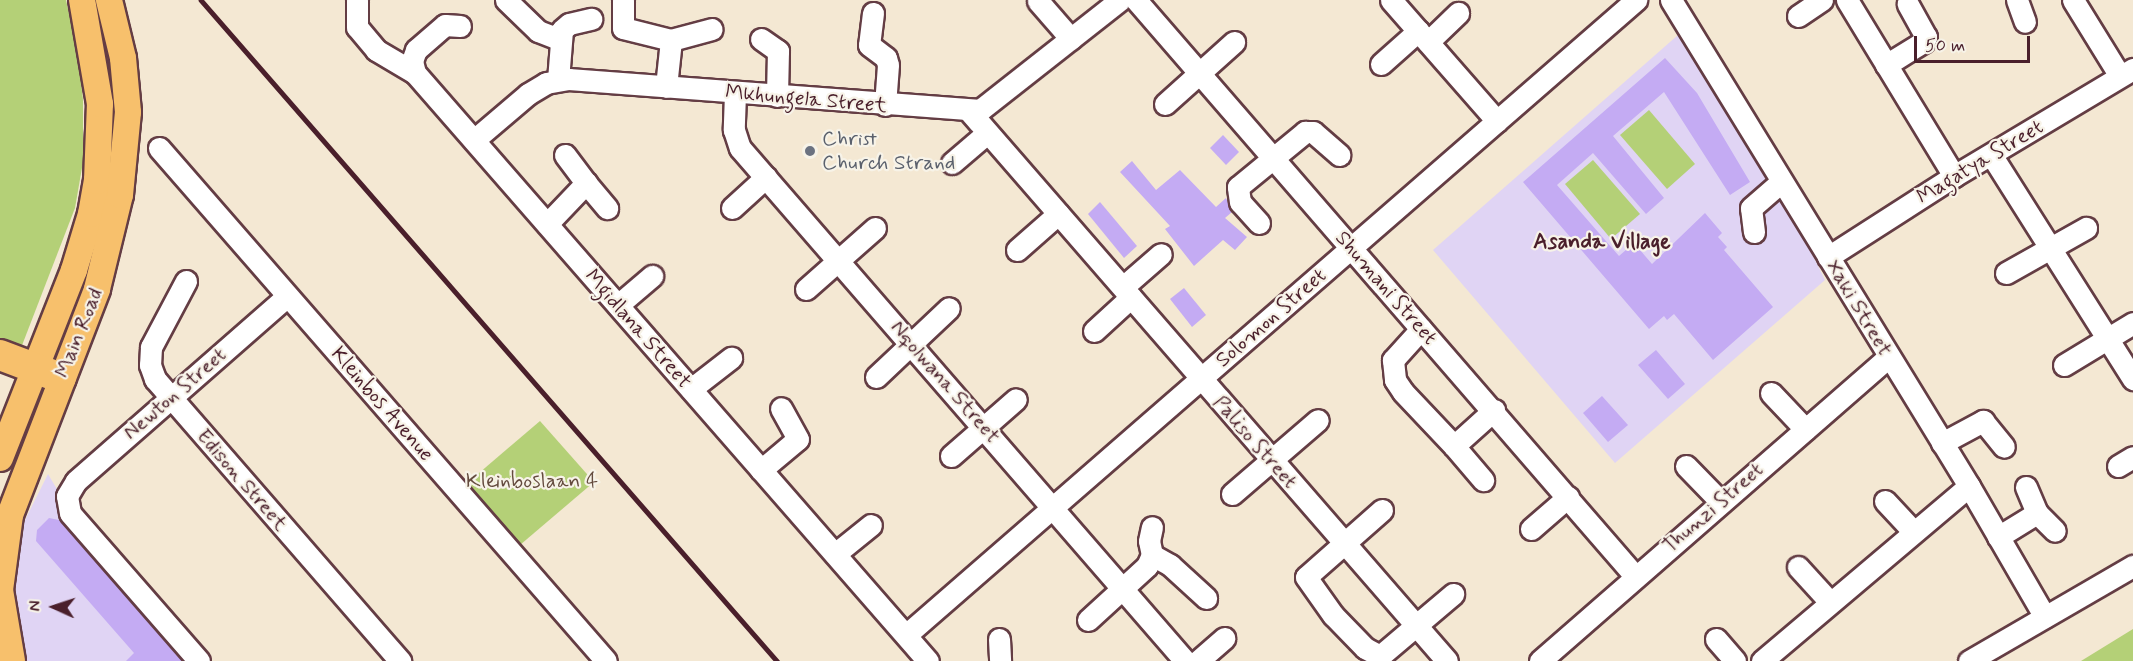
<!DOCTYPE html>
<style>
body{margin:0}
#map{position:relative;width:2133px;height:661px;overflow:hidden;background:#f4e8d3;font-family:Mynerve,sans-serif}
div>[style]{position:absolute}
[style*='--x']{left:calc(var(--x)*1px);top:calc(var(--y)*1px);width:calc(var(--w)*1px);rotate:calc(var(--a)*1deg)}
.built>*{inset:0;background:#e0d4f4}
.green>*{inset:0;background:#b4d077}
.building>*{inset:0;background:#c4abf3}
.roads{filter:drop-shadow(2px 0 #643d44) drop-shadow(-2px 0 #643d44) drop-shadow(0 2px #643d44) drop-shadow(0 -2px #643d44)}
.minor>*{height:21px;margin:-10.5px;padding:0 10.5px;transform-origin:10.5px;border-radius:10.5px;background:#fff}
.major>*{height:26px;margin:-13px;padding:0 13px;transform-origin:13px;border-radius:13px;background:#f7c06c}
.highway>*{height:30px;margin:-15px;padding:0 15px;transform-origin:15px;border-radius:15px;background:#f7c06c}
.rail>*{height:4.5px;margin:-2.25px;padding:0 2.25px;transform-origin:2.25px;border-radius:2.25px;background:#4a1f2b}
.dots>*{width:16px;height:16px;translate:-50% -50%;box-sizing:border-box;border:3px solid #f7f3e8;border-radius:50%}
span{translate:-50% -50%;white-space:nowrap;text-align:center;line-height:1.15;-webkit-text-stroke:4.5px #f7f3e8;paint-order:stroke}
.street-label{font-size:21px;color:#4a1f2b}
.worship-label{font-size:21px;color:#5b616d}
.left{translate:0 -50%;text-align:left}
.park-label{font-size:21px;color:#644b3e}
.neighbourhood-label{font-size:22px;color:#4a1f2b;font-weight:700}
.north{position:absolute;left:24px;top:577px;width:60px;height:60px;-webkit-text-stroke:4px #f7f3e8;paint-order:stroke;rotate:273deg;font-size:16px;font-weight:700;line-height:24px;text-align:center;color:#4a1f2b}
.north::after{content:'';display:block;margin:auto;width:21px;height:27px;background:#4a1f2b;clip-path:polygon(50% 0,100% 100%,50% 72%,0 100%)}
.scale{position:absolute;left:1914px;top:36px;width:116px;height:27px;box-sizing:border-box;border:3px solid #4a1f2b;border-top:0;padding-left:8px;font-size:18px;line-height:21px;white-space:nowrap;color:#4a1f2b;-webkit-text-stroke:4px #f7f3e8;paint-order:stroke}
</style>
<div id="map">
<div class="built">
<i style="clip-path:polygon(1678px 35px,1803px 235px,1825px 280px,1615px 463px,1433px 250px)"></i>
<i style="clip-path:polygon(48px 474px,71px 513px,198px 661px,14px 661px,3px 564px)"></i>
</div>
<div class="green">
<i style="clip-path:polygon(0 0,66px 0,78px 52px,83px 100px,83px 162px,75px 208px,21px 348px,0 346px)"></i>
<i style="clip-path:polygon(1649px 110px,1695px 164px,1667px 189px,1620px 135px)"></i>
<i style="clip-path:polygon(1593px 160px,1640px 214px,1611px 239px,1565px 184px)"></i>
<i style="clip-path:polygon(540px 421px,594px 482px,520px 545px,465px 485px)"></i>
<i style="clip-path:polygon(2133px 629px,2133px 661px,2081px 661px)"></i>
</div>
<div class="building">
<i style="clip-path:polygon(1665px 58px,1697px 93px,1750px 182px,1730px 195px,1664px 92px,1613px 136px,1664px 198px,1646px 214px,1593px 153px,1557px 185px,1619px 256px,1634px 243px,1652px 264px,1705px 213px,1722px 233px,1718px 237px,1727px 247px,1724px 250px,1773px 307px,1713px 360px,1674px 314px,1667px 320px,1664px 316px,1649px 329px,1523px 182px)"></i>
<i style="clip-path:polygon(1223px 135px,1239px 152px,1226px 165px,1210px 148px)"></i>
<i style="clip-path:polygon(1132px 161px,1156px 190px,1180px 170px,1216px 207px,1226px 198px,1232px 212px,1225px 218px,1247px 237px,1235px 250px,1223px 240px,1194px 266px,1165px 229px,1170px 226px,1120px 172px)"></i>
<i style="clip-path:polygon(1100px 202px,1137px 246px,1124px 258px,1088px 214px)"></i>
<i style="clip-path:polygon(1184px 288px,1206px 315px,1192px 327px,1170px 299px)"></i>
<i style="clip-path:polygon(1656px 350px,1685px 384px,1668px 399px,1638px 365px)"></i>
<i style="clip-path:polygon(1602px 396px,1628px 425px,1608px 442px,1583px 413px)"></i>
<i style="clip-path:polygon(49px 518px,59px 520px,182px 661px,126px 661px,134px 653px,36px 541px,37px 530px)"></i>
</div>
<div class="roads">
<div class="minor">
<i style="--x:357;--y:0;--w:27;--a:90"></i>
<i style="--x:357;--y:27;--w:30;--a:50"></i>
<i style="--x:376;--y:50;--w:45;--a:30.5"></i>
<i style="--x:415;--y:73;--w:780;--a:48.9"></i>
<i style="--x:506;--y:0;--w:45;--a:44.1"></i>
<i style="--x:538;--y:31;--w:22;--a:21"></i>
<i style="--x:623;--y:0;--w:28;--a:90"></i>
<i style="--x:623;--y:28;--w:49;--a:14"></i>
<i style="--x:671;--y:40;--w:47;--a:96.1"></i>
<i style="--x:1136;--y:0;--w:762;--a:49.1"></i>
<i style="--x:1391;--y:0;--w:161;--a:48.8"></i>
<i style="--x:1671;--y:0;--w:570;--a:58.48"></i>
<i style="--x:1969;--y:486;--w:151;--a:59.9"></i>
<i style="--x:1847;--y:0;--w:206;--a:58.7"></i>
<i style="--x:2017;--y:0;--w:23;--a:70"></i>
<i style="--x:2073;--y:0;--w:89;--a:58.3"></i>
<i style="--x:1038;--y:1;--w:50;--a:49"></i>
<i style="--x:873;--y:13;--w:32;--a:97"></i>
<i style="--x:869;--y:45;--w:21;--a:37"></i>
<i style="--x:886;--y:58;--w:7;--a:74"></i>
<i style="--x:888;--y:65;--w:40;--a:94.3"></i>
<i style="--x:1798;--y:16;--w:29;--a:-34"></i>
<i style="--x:761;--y:39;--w:21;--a:35"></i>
<i style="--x:778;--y:51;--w:45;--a:91.3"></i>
<i style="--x:671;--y:40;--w:42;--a:-15"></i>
<i style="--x:1428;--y:42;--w:42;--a:-44"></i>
<i style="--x:1381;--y:64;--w:50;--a:-41.7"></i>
<i style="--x:1886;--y:65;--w:44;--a:-31.9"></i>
<i style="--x:1923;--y:42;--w:6;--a:-59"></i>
<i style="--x:1926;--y:37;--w:38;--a:-119"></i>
<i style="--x:415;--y:73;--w:12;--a:-104"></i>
<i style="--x:412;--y:61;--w:12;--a:-70"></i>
<i style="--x:416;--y:50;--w:38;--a:-41"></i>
<i style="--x:445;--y:25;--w:15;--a:4"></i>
<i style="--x:558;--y:80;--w:50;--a:-85.4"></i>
<i style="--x:562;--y:30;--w:9;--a:-41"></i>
<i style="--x:569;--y:24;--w:23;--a:-13"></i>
<i style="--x:735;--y:93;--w:37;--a:92"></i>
<i style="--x:734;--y:130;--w:19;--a:72"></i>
<i style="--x:740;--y:148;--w:679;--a:49.06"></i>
<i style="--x:1165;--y:104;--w:93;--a:-41.9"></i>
<i style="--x:970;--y:112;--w:727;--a:49.01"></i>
<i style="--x:474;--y:140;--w:71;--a:-40.4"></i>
<i style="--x:528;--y:94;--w:21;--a:-31"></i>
<i style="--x:546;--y:83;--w:23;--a:-10"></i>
<i style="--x:569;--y:79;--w:412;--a:4.3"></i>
<i style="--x:980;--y:110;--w:178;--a:-38.2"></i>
<i style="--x:159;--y:148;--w:680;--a:48.93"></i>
<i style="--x:565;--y:155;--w:35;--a:53"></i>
<i style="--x:1992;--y:156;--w:264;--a:57.7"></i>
<i style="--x:952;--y:163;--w:46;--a:-40.6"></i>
<i style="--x:732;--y:208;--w:46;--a:-42.4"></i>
<i style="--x:1259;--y:223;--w:28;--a:-132"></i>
<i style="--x:1240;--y:202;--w:15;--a:-98"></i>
<i style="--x:1238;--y:187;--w:87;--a:-39.4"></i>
<i style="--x:1305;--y:132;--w:8;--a:0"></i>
<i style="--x:1313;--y:132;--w:35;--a:41"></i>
<i style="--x:547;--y:224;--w:57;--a:-46.4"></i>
<i style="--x:586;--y:183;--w:33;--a:50"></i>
<i style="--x:1754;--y:232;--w:24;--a:-97"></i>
<i style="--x:1751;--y:208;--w:40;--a:-41"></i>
<i style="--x:1017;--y:250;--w:55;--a:-41.3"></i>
<i style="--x:1828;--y:257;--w:150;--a:-32.7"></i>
<i style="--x:1954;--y:176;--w:209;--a:-30.9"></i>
<i style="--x:2006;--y:273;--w:92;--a:-29.4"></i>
<i style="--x:186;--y:281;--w:75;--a:117.9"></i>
<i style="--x:151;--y:347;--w:18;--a:93"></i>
<i style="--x:150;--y:365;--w:15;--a:70"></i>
<i style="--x:155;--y:379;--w:374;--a:49"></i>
<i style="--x:1123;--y:287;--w:50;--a:-41"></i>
<i style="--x:806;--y:289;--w:92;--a:-41.5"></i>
<i style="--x:618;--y:305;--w:45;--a:-40.5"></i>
<i style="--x:1421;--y:329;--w:42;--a:132.1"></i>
<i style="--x:1393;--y:360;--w:20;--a:84"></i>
<i style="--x:1395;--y:380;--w:14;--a:56"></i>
<i style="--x:1403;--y:392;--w:74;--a:46.6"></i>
<i style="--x:1454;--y:446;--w:54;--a:-42"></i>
<i style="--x:1094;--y:331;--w:50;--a:-42.6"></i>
<i style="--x:2064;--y:365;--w:81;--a:-31.3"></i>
<i style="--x:876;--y:377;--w:100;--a:-43.4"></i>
<i style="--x:691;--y:389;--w:51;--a:-37.8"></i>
<i style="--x:1771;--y:393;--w:50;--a:46.6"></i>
<i style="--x:1942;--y:443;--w:47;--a:-28.2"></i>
<i style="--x:1983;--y:421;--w:33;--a:51"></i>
<i style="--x:1454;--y:446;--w:45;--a:49.5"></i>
<i style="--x:951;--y:456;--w:86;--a:-41.2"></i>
<i style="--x:1686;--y:466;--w:50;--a:45.8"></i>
<i style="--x:2118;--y:466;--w:17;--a:-31"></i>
<i style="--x:761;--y:470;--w:48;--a:-40"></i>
<i style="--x:798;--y:439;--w:35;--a:-119"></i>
<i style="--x:2026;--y:487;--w:28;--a:67"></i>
<i style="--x:2037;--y:513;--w:25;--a:45"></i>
<i style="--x:1232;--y:494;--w:113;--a:-40.7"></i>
<i style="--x:1885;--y:501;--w:41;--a:47"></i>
<i style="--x:1382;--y:510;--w:101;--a:138.6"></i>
<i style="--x:1306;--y:577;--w:47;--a:54.6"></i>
<i style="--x:1333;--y:615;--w:46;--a:45.9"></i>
<i style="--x:1365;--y:648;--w:17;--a:28"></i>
<i style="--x:1380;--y:656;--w:96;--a:-40.3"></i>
<i style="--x:1531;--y:529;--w:49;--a:-40.9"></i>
<i style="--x:1998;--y:537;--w:46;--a:-31.6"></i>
<i style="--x:835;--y:554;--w:46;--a:-38.9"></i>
<i style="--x:1152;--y:555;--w:21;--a:29"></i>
<i style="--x:1170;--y:565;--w:49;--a:42.5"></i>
<i style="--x:1798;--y:567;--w:47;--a:47.6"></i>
<i style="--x:1088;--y:620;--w:80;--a:-42.5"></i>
<i style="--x:1147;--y:566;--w:12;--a:-66"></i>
<i style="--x:1152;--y:555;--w:14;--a:-102"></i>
<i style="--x:1149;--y:541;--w:14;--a:-78"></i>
<i style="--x:906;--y:635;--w:968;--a:-41.02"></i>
<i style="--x:999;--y:639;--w:22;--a:87"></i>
<i style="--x:1716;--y:639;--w:29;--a:49"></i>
<i style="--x:199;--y:661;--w:196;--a:-131.1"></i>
<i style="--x:70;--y:513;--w:17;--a:-100"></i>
<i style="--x:67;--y:496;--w:17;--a:-59"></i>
<i style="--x:76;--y:481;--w:281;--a:-41.2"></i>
<i style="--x:1198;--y:661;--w:35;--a:-41"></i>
<i style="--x:1540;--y:661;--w:463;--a:-41.1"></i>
<i style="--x:1762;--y:661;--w:271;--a:-40.2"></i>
<i style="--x:1969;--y:661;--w:190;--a:-30.1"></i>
</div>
<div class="major">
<i style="--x:0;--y:458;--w:202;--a:-68.5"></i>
<i style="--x:74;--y:270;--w:59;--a:-73.1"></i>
<i style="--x:91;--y:214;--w:34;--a:-80"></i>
<i style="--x:97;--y:181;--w:77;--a:-87.8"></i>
<i style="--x:100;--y:104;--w:106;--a:-99.8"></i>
<i style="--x:12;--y:661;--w:72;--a:-99.6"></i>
<i style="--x:0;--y:590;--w:76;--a:-82.4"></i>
<i style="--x:10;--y:515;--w:242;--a:-68.9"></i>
<i style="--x:97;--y:289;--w:97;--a:-76.3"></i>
<i style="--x:120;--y:195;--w:83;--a:-84.5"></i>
<i style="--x:128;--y:112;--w:54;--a:-95.3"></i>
<i style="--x:123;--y:58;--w:60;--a:-103.6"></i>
</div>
<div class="highway">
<i style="--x:0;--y:355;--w:65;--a:20.7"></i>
</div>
</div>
<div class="rail">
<i style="--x:201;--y:0;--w:877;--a:48.93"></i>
</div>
<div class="dots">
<i style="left:810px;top:151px;background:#6b7280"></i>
</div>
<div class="street-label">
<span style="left:806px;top:99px;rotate:5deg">Mkhungela Street</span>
<span style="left:1980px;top:162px;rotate:-31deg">Magatya Street</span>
<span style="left:1386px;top:288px;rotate:49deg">Shumani Street</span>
<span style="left:1859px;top:308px;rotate:59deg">Xaki Street</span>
<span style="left:1271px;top:318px;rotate:-41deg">Solomon Street</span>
<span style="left:638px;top:329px;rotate:49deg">Mgidlana Street</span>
<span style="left:79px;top:333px;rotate:-68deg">Main Road</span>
<span style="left:945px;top:382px;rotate:49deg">Nqolwana Street</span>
<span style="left:175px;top:394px;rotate:-41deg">Newton Street</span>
<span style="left:382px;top:404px;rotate:49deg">Kleinbos Avenue</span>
<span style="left:1255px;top:442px;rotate:49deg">Paliso Street</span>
<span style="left:242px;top:480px;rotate:49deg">Edison Street</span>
<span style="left:1713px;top:508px;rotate:-41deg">Thunzi Street</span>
</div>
<div class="worship-label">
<span class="left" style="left:822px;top:151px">Christ<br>Church Strand</span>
</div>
<div class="park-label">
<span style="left:532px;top:481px">Kleinboslaan 4</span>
</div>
<div class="neighbourhood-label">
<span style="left:1602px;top:243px">Asanda Village</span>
</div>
<div class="north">N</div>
<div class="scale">50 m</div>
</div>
